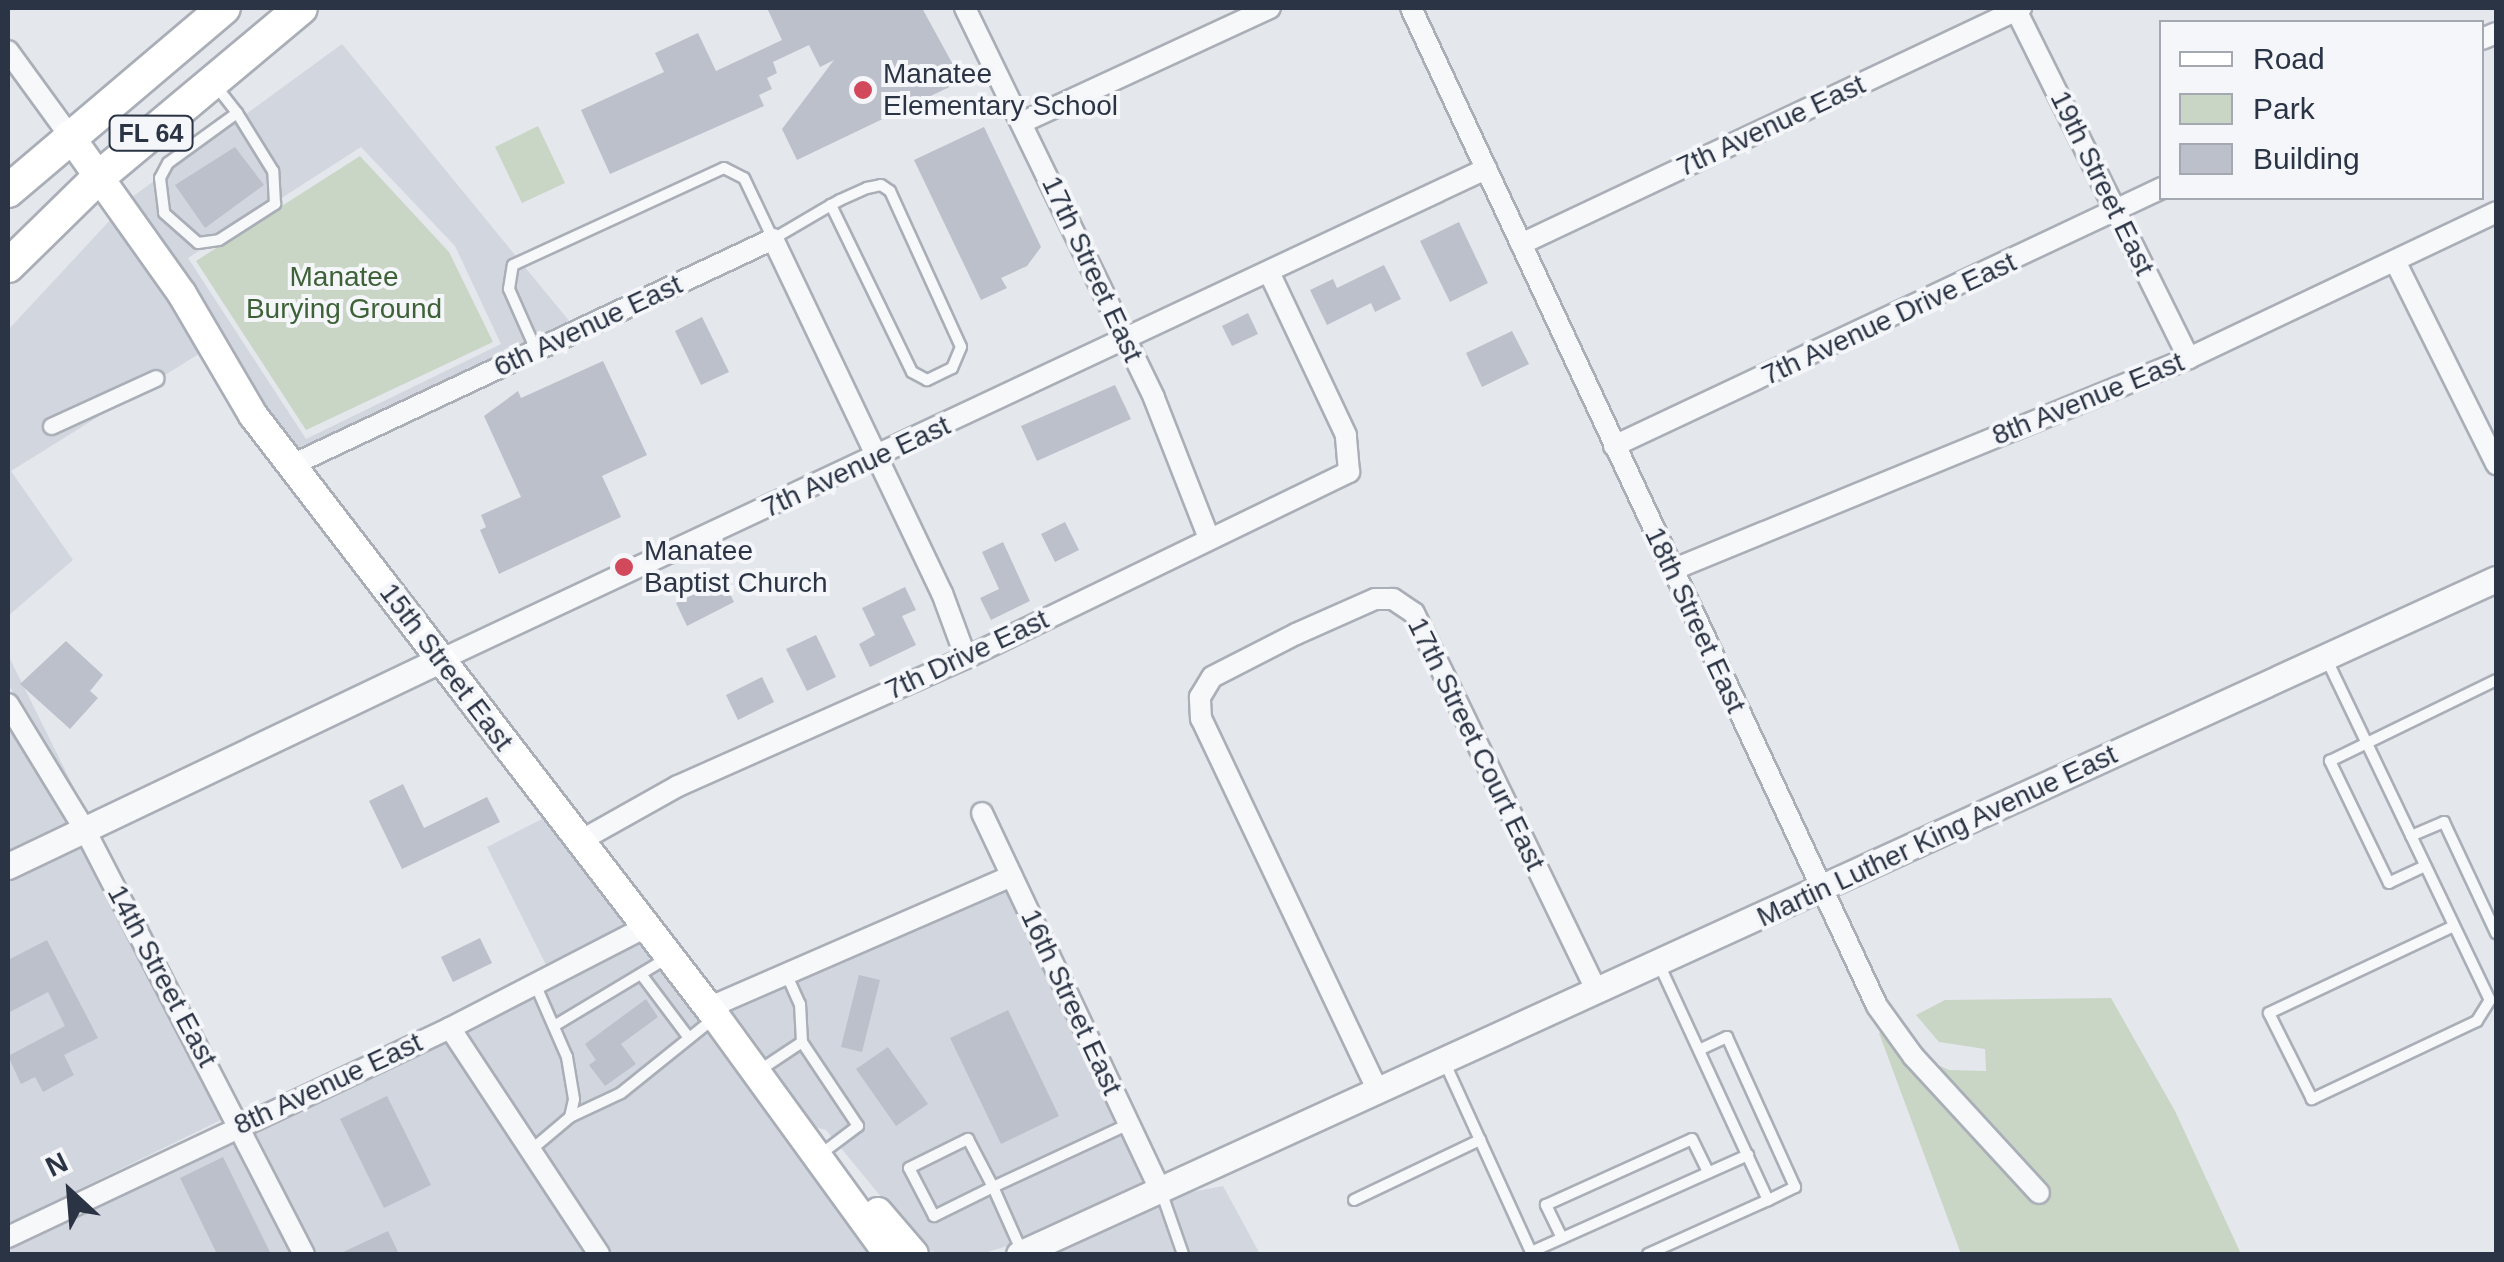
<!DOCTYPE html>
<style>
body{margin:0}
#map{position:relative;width:2504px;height:1262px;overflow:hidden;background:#e4e7ec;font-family:Helvetica,sans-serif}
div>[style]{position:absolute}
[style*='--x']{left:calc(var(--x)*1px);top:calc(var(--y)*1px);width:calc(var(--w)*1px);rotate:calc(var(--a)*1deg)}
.built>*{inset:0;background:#d2d6de}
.green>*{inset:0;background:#c9d6c5}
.building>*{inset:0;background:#bbc0ca}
.roads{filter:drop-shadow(2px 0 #a9aeb7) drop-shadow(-2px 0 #a9aeb7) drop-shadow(0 2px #a9aeb7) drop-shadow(0 -2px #a9aeb7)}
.service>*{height:10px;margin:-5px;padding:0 5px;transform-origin:5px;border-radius:5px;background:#f7f8fa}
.pedestrian>*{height:15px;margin:-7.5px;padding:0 7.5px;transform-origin:7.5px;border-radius:7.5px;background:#f7f8fa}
.minor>*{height:20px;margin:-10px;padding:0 10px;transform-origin:10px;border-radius:10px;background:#f7f8fa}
.tertiary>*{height:25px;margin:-12.5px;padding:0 12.5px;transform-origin:12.5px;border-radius:12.5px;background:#f7f8fa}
.secondary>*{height:28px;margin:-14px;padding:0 14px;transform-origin:14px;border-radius:14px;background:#fff}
.primary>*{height:32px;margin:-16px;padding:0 16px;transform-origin:16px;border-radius:16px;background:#fff}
.dots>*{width:28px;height:28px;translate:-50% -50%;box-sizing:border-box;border:5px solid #f4f6f9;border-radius:50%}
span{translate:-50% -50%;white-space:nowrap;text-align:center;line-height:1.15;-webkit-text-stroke:8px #f4f6f9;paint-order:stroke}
.shield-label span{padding:2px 8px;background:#f4f6f9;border:2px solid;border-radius:8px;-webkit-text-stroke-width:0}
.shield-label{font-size:25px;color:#2b3445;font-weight:700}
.poi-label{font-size:28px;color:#2b3445}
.left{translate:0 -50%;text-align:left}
.street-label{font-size:28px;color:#2b3445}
.park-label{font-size:28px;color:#3f6138}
.frame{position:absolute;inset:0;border:10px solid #2b3445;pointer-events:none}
.legend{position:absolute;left:2159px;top:20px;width:325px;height:180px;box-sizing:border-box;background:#f4f6f9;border:2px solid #a4a8b1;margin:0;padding:12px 18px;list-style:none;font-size:30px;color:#2b3445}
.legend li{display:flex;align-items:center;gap:20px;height:50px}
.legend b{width:50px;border:2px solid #a4a8b1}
.north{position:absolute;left:20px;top:1142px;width:100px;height:100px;-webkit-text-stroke:8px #f4f6f9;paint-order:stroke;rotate:334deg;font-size:28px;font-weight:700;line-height:40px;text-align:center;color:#2b3445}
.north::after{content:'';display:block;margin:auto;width:35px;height:45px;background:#2b3445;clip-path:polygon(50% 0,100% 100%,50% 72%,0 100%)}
</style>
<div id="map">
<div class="built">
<i style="clip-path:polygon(evenodd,342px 44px,570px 322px,295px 451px,128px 200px,342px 44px,361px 147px,455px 246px,501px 344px,306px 439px,188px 258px,361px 147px)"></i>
<i style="clip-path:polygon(114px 216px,202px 352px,11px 471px,73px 560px,8px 616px,8px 330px)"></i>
<i style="clip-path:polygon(8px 655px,84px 808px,8px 684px)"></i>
<i style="clip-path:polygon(8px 723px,69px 824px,8px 854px)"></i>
<i style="clip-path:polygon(548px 816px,630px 923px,547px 967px,487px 847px)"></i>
<i style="clip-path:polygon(81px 844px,225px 1118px,8px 1224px,8px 879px)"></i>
<i style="clip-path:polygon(1007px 891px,1147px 1185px,1030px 1239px,981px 1254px,946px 1254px,925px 1250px,826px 1130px,807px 1125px,725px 1012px)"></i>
<i style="clip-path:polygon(644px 941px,876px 1254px,611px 1254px,466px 1033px)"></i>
<i style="clip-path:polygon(447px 1042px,587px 1254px,316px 1254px,254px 1130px)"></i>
<i style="clip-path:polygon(235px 1138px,293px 1254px,8px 1254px,8px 1250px)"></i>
<i style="clip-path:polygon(1223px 1186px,1260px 1254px,1050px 1254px,1181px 1194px)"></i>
</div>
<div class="green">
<i style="clip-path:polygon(538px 126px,565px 183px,522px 203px,495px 147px)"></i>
<i style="clip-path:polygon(360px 156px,449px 252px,493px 342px,306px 430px,196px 261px)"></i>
<i style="clip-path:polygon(2111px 998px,2175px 1111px,2241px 1254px,1961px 1254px,1879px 1033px,1898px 1024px,1927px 1060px,1949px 1070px,1986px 1071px,1985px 1049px,1939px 1042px,1916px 1015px,1945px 1000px)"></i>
</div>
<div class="building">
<i style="clip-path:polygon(767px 8px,922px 8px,962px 81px,797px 160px,782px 129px,834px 60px,820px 67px,809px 45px,773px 62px,777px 73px,767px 78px,772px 89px,759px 95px,764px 106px,610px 174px,581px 110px,664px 72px,655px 53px,698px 33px,716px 71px,782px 40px)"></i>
<i style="clip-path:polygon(984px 127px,1041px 247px,1027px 266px,1001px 278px,1007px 288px,981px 300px,914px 160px)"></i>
<i style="clip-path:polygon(235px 147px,264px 185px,205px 228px,175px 185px)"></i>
<i style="clip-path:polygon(1459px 222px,1488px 283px,1450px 302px,1420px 241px)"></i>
<i style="clip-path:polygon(1384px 265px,1401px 299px,1375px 312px,1371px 303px,1327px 325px,1310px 290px,1333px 279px,1337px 288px)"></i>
<i style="clip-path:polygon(1248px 313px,1258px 334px,1232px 346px,1222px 326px)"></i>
<i style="clip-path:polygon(702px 317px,729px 372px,701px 385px,675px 331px)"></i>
<i style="clip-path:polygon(1512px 331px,1529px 364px,1482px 387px,1466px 353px)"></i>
<i style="clip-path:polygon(603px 361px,647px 455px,602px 476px,621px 517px,499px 574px,480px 530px,486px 527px,481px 515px,521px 497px,484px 416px,518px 391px,521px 398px)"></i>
<i style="clip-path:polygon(1115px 385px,1131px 419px,1037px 461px,1021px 426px)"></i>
<i style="clip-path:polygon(1065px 522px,1079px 550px,1055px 562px,1041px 534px)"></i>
<i style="clip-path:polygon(1003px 542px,1030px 601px,991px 620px,980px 598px,999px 589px,982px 552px)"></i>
<i style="clip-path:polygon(723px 580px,734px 602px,687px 626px,676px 603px)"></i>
<i style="clip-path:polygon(905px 587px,916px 610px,902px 616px,916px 645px,870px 667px,859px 644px,875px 635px,862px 608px)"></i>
<i style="clip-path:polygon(816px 635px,836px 677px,807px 691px,786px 649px)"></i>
<i style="clip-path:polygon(66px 641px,103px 675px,90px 691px,98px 698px,70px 729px,20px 684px)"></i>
<i style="clip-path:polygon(762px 677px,774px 702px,738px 720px,726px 695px)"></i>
<i style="clip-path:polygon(403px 784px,424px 828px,487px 797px,500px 822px,402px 869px,369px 801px)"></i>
<i style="clip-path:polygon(480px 938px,492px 963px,453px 982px,441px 957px)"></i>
<i style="clip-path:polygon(47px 940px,98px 1038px,64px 1055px,74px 1075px,43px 1092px,35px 1077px,21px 1084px,8px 1056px,65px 1026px,48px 992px,8px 1013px,8px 960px)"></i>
<i style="clip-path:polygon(859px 975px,880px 980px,862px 1052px,841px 1047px)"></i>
<i style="clip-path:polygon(646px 999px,658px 1017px,621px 1044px,636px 1064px,605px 1086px,589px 1065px,596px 1060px,585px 1044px)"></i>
<i style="clip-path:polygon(1008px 1010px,1059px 1116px,1001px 1144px,950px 1038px)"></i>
<i style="clip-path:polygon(888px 1047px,928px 1104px,896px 1126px,856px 1069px)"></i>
<i style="clip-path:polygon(387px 1096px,431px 1185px,384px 1208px,340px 1119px)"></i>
<i style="clip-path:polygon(223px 1157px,271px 1254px,217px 1254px,180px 1178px)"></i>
<i style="clip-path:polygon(388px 1231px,399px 1254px,339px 1254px)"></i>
</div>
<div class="roads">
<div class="service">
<i style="--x:216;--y:86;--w:34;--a:52"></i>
<i style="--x:237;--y:113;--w:85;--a:144.1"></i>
<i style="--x:168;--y:163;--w:17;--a:118"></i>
<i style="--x:160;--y:178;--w:35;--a:83"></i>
<i style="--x:164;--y:213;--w:45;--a:41.4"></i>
<i style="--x:198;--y:243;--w:21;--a:-8"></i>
<i style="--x:219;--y:240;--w:67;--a:-32.7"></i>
<i style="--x:275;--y:204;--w:33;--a:-93"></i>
<i style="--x:273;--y:171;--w:68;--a:-121.8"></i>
<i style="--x:536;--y:350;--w:67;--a:-113.9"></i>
<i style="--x:509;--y:289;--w:24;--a:-81"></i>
<i style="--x:513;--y:265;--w:232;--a:-24.7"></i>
<i style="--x:724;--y:168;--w:22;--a:27"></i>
<i style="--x:744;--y:178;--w:68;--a:64.6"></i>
<i style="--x:773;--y:239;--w:67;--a:-30.4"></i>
<i style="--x:831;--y:205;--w:10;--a:-29"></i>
<i style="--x:840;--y:200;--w:30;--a:-24"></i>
<i style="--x:867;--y:188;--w:14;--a:-12"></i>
<i style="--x:881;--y:185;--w:11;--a:34"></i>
<i style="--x:890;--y:191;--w:171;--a:65.5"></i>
<i style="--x:961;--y:347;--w:23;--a:113"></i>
<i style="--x:952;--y:368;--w:28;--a:154"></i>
<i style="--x:927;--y:380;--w:17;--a:-152"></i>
<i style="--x:912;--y:372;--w:186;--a:-115.9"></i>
<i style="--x:2326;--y:658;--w:379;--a:64.4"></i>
<i style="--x:2490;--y:1000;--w:25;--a:122"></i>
<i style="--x:2477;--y:1021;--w:183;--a:154.7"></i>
<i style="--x:2312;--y:1099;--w:96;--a:-116.6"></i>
<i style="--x:2269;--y:1013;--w:204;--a:-25.2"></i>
<i style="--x:2411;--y:836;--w:36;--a:-23"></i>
<i style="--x:2444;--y:822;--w:123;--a:64.9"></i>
<i style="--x:2425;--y:866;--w:40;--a:155"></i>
<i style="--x:2389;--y:883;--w:136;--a:-115.8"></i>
<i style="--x:2330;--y:761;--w:185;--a:-26"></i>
<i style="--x:785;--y:971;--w:36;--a:66"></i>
<i style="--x:800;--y:1004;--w:38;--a:87"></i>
<i style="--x:802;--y:1042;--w:101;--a:56.3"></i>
<i style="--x:858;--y:1126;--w:38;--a:143"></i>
<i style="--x:641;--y:974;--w:80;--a:53.1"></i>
<i style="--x:554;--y:1026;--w:134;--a:-31"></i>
<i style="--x:1699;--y:1050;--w:31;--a:-25"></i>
<i style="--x:1727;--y:1037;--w:165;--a:65.6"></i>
<i style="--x:1795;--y:1187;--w:30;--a:154"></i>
<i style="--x:1444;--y:1061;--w:212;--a:65.5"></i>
<i style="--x:757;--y:1072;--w:54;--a:-33.7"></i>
<i style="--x:570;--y:1117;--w:56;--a:-25.2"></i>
<i style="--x:621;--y:1093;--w:118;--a:-38.8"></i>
<i style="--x:968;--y:1139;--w:54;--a:62.5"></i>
<i style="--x:993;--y:1187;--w:66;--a:153.8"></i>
<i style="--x:934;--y:1216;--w:54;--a:-117.5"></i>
<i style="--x:909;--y:1168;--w:66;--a:-26.2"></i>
<i style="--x:531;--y:1150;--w:51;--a:-40.2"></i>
<i style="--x:570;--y:1117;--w:18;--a:-77"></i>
<i style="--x:574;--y:1099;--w:43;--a:-99.5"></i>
<i style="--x:567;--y:1057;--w:77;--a:-113.6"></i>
<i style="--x:1161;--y:1191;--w:67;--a:70.8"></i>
<i style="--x:1354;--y:1200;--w:140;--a:-25.5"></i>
<i style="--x:1562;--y:1238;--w:37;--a:-116"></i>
<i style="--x:1546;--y:1205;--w:160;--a:-24.3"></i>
<i style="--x:1692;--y:1139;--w:37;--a:64"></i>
<i style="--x:1022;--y:1252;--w:71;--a:-114"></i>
<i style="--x:993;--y:1187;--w:150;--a:-24.9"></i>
<i style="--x:1531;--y:1252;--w:238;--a:-24.1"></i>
<i style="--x:1648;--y:1254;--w:132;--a:-24.2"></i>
<i style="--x:1768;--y:1200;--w:260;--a:-114.8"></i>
</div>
<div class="pedestrian">
<i style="--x:51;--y:426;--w:115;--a:-24.6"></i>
</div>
<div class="minor">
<i style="--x:965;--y:8;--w:433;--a:64.1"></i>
<i style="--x:1154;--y:398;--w:148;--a:68.6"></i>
<i style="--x:1411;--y:8;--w:1101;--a:64.97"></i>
<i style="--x:1877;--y:1006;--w:62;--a:54.2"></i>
<i style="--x:1913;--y:1056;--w:186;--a:47.4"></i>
<i style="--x:2015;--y:8;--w:391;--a:63.6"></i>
<i style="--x:2482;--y:39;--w:15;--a:-23"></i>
<i style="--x:8;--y:51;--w:104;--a:54"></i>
<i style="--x:1023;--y:122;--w:272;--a:-24.8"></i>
<i style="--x:1521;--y:244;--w:553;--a:-25.27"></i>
<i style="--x:2395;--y:261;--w:227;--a:63.5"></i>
<i style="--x:1614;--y:446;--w:606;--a:-25.21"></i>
<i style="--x:292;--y:465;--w:531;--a:-25.17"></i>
<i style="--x:773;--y:239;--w:392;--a:64.5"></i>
<i style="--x:942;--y:593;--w:69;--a:69.7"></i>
<i style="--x:1672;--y:570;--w:559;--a:-22.3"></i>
<i style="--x:2189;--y:358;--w:340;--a:-25.4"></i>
<i style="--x:440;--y:660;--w:1156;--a:-25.15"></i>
<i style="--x:8;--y:704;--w:148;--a:58.6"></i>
<i style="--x:85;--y:830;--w:477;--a:62.7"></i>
<i style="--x:982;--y:813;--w:418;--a:64.7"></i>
<i style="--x:580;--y:841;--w:112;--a:-29.3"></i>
<i style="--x:678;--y:786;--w:315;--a:-24"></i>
<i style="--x:966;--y:658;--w:426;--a:-25.9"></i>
<i style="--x:1349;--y:472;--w:37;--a:-95"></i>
<i style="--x:1346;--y:435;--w:180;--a:-115.3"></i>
<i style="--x:708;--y:1008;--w:331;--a:-23.5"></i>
<i style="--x:450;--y:1028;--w:271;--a:56.6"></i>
<i style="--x:1378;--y:1091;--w:412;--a:-115.4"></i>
<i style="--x:1201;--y:719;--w:22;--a:-93"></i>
<i style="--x:1200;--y:697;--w:23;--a:-59"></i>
<i style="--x:1212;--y:677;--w:94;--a:-27.1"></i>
<i style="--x:1296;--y:634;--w:86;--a:-23.9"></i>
<i style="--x:1375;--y:599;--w:18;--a:0"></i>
<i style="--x:1393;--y:599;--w:25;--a:34"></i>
<i style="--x:1414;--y:613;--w:420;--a:64.2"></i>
<i style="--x:8;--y:1237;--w:489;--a:-25.3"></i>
<i style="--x:450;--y:1028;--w:220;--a:-27.3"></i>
</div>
<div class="tertiary">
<i style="--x:8;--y:866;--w:479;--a:-25.5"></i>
<i style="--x:1019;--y:1254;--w:1624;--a:-24.56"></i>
</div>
<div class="secondary">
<i style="--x:69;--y:135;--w:195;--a:54.6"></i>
<i style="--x:182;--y:294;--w:140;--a:59.6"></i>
<i style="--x:253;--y:415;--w:759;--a:52.44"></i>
<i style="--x:716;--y:1017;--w:293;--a:54"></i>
<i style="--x:878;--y:1212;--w:55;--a:49.4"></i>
</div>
<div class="primary">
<i style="--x:8;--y:191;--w:283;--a:-40.3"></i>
<i style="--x:8;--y:266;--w:127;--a:-44.4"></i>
<i style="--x:99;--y:177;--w:263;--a:-39.9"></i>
</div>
</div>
<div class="dots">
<i style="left:863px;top:90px;background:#d1495b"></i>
<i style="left:624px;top:567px;background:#d1495b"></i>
</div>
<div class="shield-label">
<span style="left:151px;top:133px">FL 64</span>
</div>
<div class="poi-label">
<span class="left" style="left:883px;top:90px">Manatee<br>Elementary School</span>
<span class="left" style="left:644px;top:567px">Manatee<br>Baptist Church</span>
</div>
<div class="street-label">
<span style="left:1771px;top:126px;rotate:-25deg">7th Avenue East</span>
<span style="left:2102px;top:183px;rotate:64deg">19th Street East</span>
<span style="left:1092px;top:269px;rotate:65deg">17th Street East</span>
<span style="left:1889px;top:319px;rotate:-25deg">7th Avenue Drive East</span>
<span style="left:588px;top:326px;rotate:-25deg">6th Avenue East</span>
<span style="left:2088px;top:399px;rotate:-22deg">8th Avenue East</span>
<span style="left:856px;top:467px;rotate:-25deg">7th Avenue East</span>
<span style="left:1695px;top:620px;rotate:65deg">18th Street East</span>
<span style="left:967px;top:655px;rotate:-25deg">7th Drive East</span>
<span style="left:446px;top:667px;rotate:53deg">15th Street East</span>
<span style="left:1476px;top:744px;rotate:64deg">17th Street Court East</span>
<span style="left:1937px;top:836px;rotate:-25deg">Martin Luther King Avenue East</span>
<span style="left:162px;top:976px;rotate:62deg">14th Street East</span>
<span style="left:1071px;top:1002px;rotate:65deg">16th Street East</span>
<span style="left:328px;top:1084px;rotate:-25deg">8th Avenue East</span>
</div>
<div class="park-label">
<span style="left:344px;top:293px">Manatee<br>Burying Ground</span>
</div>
<div class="frame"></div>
<ul class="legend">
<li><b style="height:12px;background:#fff"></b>Road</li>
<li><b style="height:28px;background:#c9d6c5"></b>Park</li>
<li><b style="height:28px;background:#bbc0ca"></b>Building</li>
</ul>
<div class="north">N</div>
</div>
